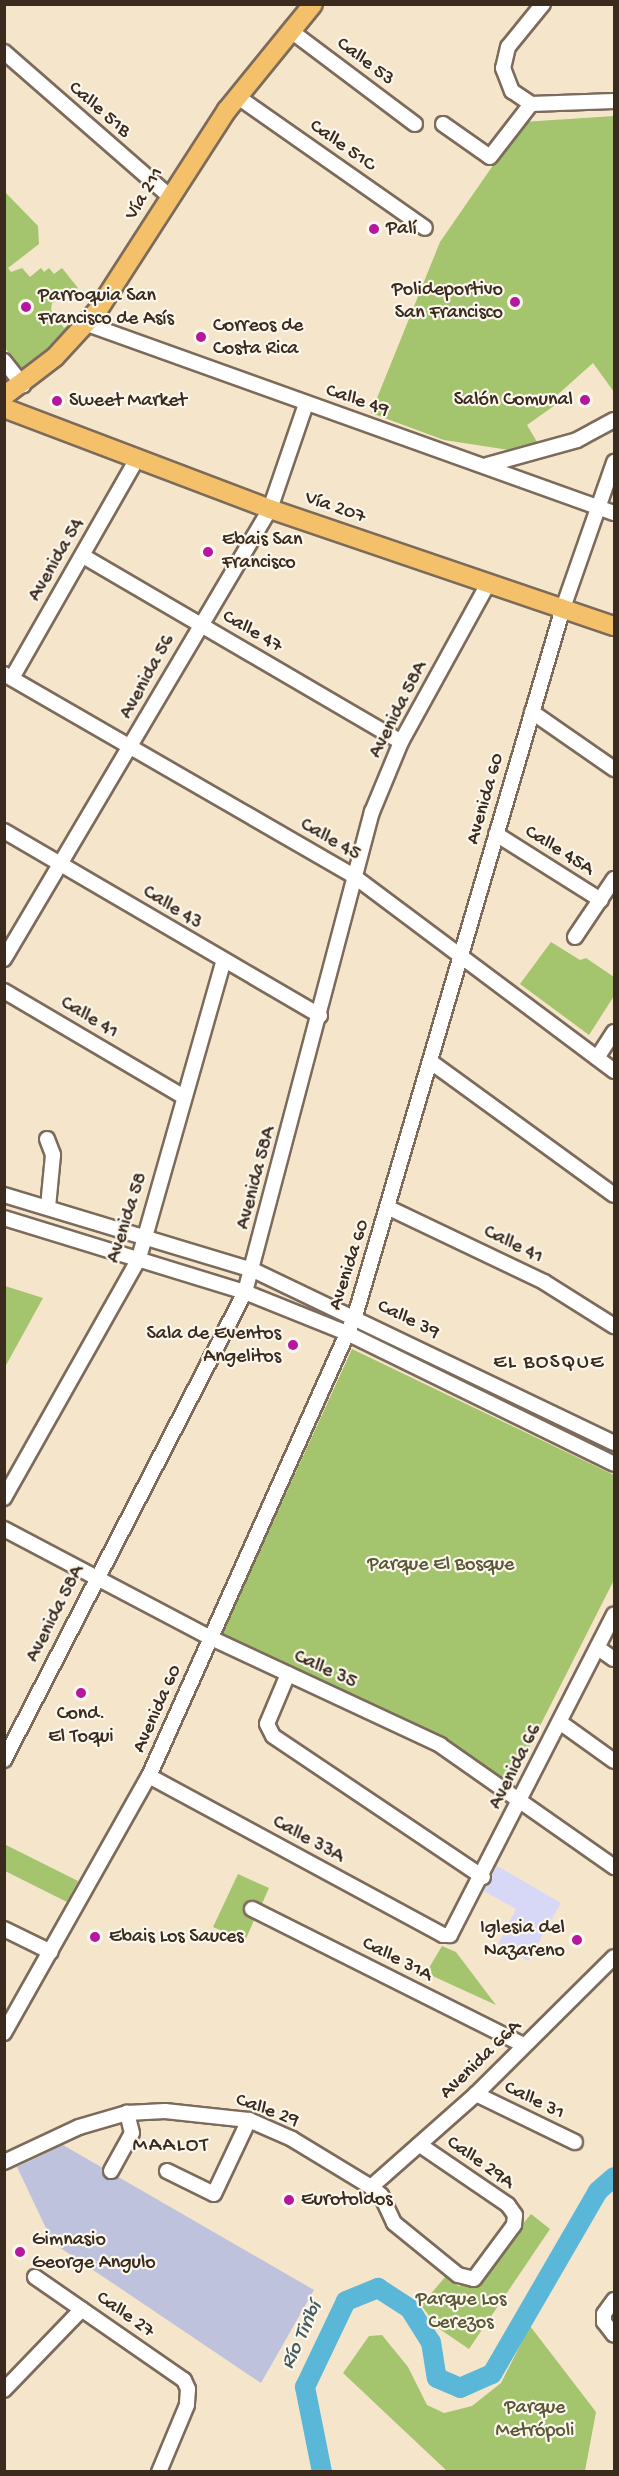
<!DOCTYPE html>
<meta charset="utf-8">
<style>
body{margin:0}
#map{position:relative;width:619px;height:2476px;overflow:hidden;background:#f4e5cb;font-family:"Gochi Hand",sans-serif}
div>[style]{position:absolute}
[style*='--x']{left:calc(var(--x)*1px);top:calc(var(--y)*1px);width:calc(var(--w)*1px);rotate:calc(var(--a)*1deg)}
.built>*{inset:0;background:#d7d7f8}
.industrial>*{inset:0;background:#bfc2dd}
.green>*{inset:0;background:#a4c56e}
.river>*{height:20px;margin:-10px;padding:0 10px;transform-origin:10px;border-radius:10px;background:#5ab7d8}
.roads{filter:drop-shadow(2px 0 #7c6b5b) drop-shadow(-2px 0 #7c6b5b) drop-shadow(0 2px #7c6b5b) drop-shadow(0 -2px #7c6b5b)}
.minor>*{height:14px;margin:-7px;padding:0 7px;transform-origin:7px;border-radius:7px;background:#fff}
.major>*{height:18px;margin:-9px;padding:0 9px;transform-origin:9px;border-radius:9px;background:#f4c16a}
.dots>*{width:16px;height:16px;translate:-50% -50%;box-sizing:border-box;border:3px solid #fbf7ec;border-radius:50%}
span{translate:-50% -50%;white-space:nowrap;text-align:center;line-height:1.15;-webkit-text-stroke:4.5px #fbf7ec;paint-order:stroke}
.street-label{font-size:20px;color:#3b2a1e}
.poi-label{font-size:20px;color:#3b2a1e}
.left{translate:0 -50%;text-align:left}
.right{translate:-100% -50%;text-align:right}
.park-label{font-size:20px;color:#5a5836}
.neighbourhood-label{font-size:21px;color:#3b2a1e;letter-spacing:1.5px}
.water-label{font-size:21px;color:#465b5f;font-style:italic}
.frame{position:absolute;inset:0;border:6px solid #3b2a1e;pointer-events:none}
</style>
<div id="map">
<div class="built">
<i style="clip-path:polygon(497px 1866px,561px 1903px,528px 1961px,498px 1944px,516px 1909px,484px 1891px)"></i>
</div>
<div class="industrial">
<i style="clip-path:polygon(63px 2145px,314px 2290px,261px 2383px,53px 2243px,17px 2167px)"></i>
</div>
<div class="green">
<i style="clip-path:polygon(614px 116px,614px 392px,593px 363px,555px 397px,558px 403px,527px 425px,540px 447px,509px 450px,444px 440px,371px 413px,440px 242px,523px 122px)"></i>
<i style="clip-path:polygon(4px 191px,38px 226px,39px 244px,8px 268px,11px 272px,22px 268px,30px 277px,41px 268px,44px 272px,49px 268px,54px 274px,62px 268px,78px 288px,52px 303px,51px 310px,64px 328px,87px 309px,23px 372px,5px 348px)"></i>
<i style="clip-path:polygon(551px 942px,580px 960px,586px 958px,614px 977px,614px 996px,589px 1035px,520px 984px)"></i>
<i style="clip-path:polygon(5px 1286px,43px 1298px,5px 1367px,4px 1286px)"></i>
<i style="clip-path:polygon(352px 1349px,614px 1475px,614px 1580px,511px 1783px,442px 1739px,222px 1634px)"></i>
<i style="clip-path:polygon(4px 1844px,78px 1881px,67px 1902px,5px 1871px)"></i>
<i style="clip-path:polygon(238px 1874px,269px 1888px,261px 1906px,251px 1902px,246px 1914px,255px 1918px,245px 1941px,213px 1927px)"></i>
<i style="clip-path:polygon(442px 1946px,456px 1952px,496px 2005px,426px 1973px)"></i>
<i style="clip-path:polygon(531px 2214px,550px 2229px,469px 2349px,438px 2328px,421px 2305px,447px 2275px,458px 2286px,470px 2284px,519px 2222px,522px 2225px)"></i>
<i style="clip-path:polygon(530px 2326px,596px 2412px,585px 2471px,447px 2471px,343px 2373px,369px 2336px,382px 2335px,408px 2367px,427px 2405px,444px 2413px,472px 2406px,501px 2383px)"></i>
</div>
<div class="river">
<i style="--x:322;--y:2472;--w:87;--a:-101.3"></i>
<i style="--x:305;--y:2387;--w:95;--a:-64.5"></i>
<i style="--x:346;--y:2301;--w:35;--a:-22"></i>
<i style="--x:378;--y:2288;--w:38;--a:33"></i>
<i style="--x:410;--y:2309;--w:39;--a:58"></i>
<i style="--x:431;--y:2342;--w:36;--a:81"></i>
<i style="--x:437;--y:2378;--w:25;--a:23"></i>
<i style="--x:460;--y:2388;--w:35;--a:-24"></i>
<i style="--x:492;--y:2374;--w:211;--a:-59.9"></i>
<i style="--x:598;--y:2191;--w:21;--a:-41"></i>
</div>
<div class="roads">
<div class="minor">
<i style="--x:543;--y:4;--w:55;--a:129.1"></i>
<i style="--x:508;--y:47;--w:22;--a:103"></i>
<i style="--x:503;--y:68;--w:25;--a:69"></i>
<i style="--x:512;--y:91;--w:23;--a:34"></i>
<i style="--x:531;--y:104;--w:83;--a:-2.1"></i>
<i style="--x:291;--y:31;--w:155;--a:36.9"></i>
<i style="--x:4;--y:52;--w:219;--a:41.1"></i>
<i style="--x:238;--y:97;--w:228;--a:35"></i>
<i style="--x:443;--y:124;--w:57;--a:35.1"></i>
<i style="--x:490;--y:157;--w:67;--a:-52.3"></i>
<i style="--x:87;--y:324;--w:560;--a:19.73"></i>
<i style="--x:4;--y:361;--w:31;--a:52"></i>
<i style="--x:487;--y:465;--w:93;--a:-15.5"></i>
<i style="--x:577;--y:440;--w:42;--a:-28.4"></i>
<i style="--x:83;--y:556;--w:368;--a:30.3"></i>
<i style="--x:4;--y:674;--w:405;--a:30"></i>
<i style="--x:355;--y:877;--w:324;--a:36.8"></i>
<i style="--x:12;--y:678;--w:250;--a:-60.3"></i>
<i style="--x:532;--y:712;--w:100;--a:34.8"></i>
<i style="--x:4;--y:831;--w:366;--a:30.3"></i>
<i style="--x:496;--y:834;--w:124;--a:32.2"></i>
<i style="--x:575;--y:937;--w:70;--a:-56.1"></i>
<i style="--x:4;--y:959;--w:523;--a:-59.41"></i>
<i style="--x:270;--y:509;--w:111;--a:-71.1"></i>
<i style="--x:4;--y:991;--w:209;--a:30.5"></i>
<i style="--x:597;--y:1058;--w:31;--a:-57"></i>
<i style="--x:431;--y:1062;--w:226;--a:36"></i>
<i style="--x:47;--y:1139;--w:17;--a:69"></i>
<i style="--x:53;--y:1155;--w:52;--a:95.5"></i>
<i style="--x:4;--y:1195;--w:260;--a:16.8"></i>
<i style="--x:253;--y:1270;--w:400;--a:25.6"></i>
<i style="--x:389;--y:1208;--w:172;--a:25.5"></i>
<i style="--x:544;--y:1282;--w:83;--a:32.2"></i>
<i style="--x:4;--y:1218;--w:252;--a:17.1"></i>
<i style="--x:245;--y:1292;--w:110;--a:21.9"></i>
<i style="--x:347;--y:1333;--w:297;--a:26.1"></i>
<i style="--x:4;--y:1498;--w:275;--a:-60.6"></i>
<i style="--x:139;--y:1258;--w:307;--a:-74.1"></i>
<i style="--x:4;--y:1529;--w:234;--a:27.8"></i>
<i style="--x:211;--y:1638;--w:253;--a:25"></i>
<i style="--x:440;--y:1745;--w:213;--a:35"></i>
<i style="--x:598;--y:1648;--w:19;--a:35"></i>
<i style="--x:288;--y:1674;--w:54;--a:112.8"></i>
<i style="--x:267;--y:1724;--w:13;--a:63"></i>
<i style="--x:273;--y:1736;--w:253;--a:33.9"></i>
<i style="--x:561;--y:1723;--w:65;--a:35.6"></i>
<i style="--x:4;--y:1760;--w:526;--a:-62.75"></i>
<i style="--x:245;--y:1292;--w:497;--a:-75.2"></i>
<i style="--x:372;--y:812;--w:76;--a:-67.5"></i>
<i style="--x:401;--y:742;--w:180;--a:-61.2"></i>
<i style="--x:149;--y:1776;--w:334;--a:28.4"></i>
<i style="--x:443;--y:1935;--w:7;--a:0"></i>
<i style="--x:450;--y:1935;--w:360;--a:-62.9"></i>
<i style="--x:252;--y:1909;--w:304;--a:26.6"></i>
<i style="--x:4;--y:1929;--w:52;--a:26.1"></i>
<i style="--x:4;--y:2033;--w:295;--a:-60.6"></i>
<i style="--x:149;--y:1776;--w:504;--a:-65.88"></i>
<i style="--x:355;--y:1316;--w:738;--a:-73.63"></i>
<i style="--x:563;--y:608;--w:155;--a:-70.7"></i>
<i style="--x:476;--y:2094;--w:110;--a:25.9"></i>
<i style="--x:4;--y:2162;--w:83;--a:-25"></i>
<i style="--x:79;--y:2127;--w:50;--a:-16.3"></i>
<i style="--x:127;--y:2113;--w:38;--a:-3"></i>
<i style="--x:165;--y:2111;--w:84;--a:6.1"></i>
<i style="--x:249;--y:2120;--w:47;--a:23.8"></i>
<i style="--x:292;--y:2139;--w:92;--a:31.3"></i>
<i style="--x:371;--y:2187;--w:13;--a:39"></i>
<i style="--x:381;--y:2195;--w:31;--a:65"></i>
<i style="--x:394;--y:2223;--w:82;--a:39.1"></i>
<i style="--x:458;--y:2275;--w:16;--a:14"></i>
<i style="--x:474;--y:2279;--w:67;--a:-53.5"></i>
<i style="--x:514;--y:2225;--w:10;--a:-84"></i>
<i style="--x:515;--y:2215;--w:12;--a:-125"></i>
<i style="--x:508;--y:2205;--w:107;--a:-145.7"></i>
<i style="--x:111;--y:2171;--w:43;--a:-61.1"></i>
<i style="--x:132;--y:2133;--w:21;--a:-104"></i>
<i style="--x:167;--y:2171;--w:52;--a:26.1"></i>
<i style="--x:214;--y:2194;--w:82;--a:-64.7"></i>
<i style="--x:371;--y:2187;--w:140;--a:-41.5"></i>
<i style="--x:476;--y:2094;--w:194;--a:-44.8"></i>
<i style="--x:35;--y:2277;--w:181;--a:34.7"></i>
<i style="--x:184;--y:2380;--w:10;--a:66"></i>
<i style="--x:188;--y:2389;--w:16;--a:94"></i>
<i style="--x:187;--y:2405;--w:73;--a:112.7"></i>
<i style="--x:614;--y:2300;--w:17;--a:126"></i>
<i style="--x:604;--y:2314;--w:8;--a:90"></i>
<i style="--x:604;--y:2322;--w:16;--a:52"></i>
<i style="--x:4;--y:2390;--w:112;--a:-46.1"></i>
</div>
<div class="major">
<i style="--x:4;--y:396;--w:64;--a:-37.4"></i>
<i style="--x:55;--y:357;--w:64;--a:-47.5"></i>
<i style="--x:98;--y:310;--w:238;--a:-57.2"></i>
<i style="--x:227;--y:110;--w:136;--a:-50.9"></i>
<i style="--x:4;--y:408;--w:285;--a:20.8"></i>
<i style="--x:270;--y:509;--w:363;--a:18.8"></i>
</div>
</div>
<div class="dots">
<i style="left:374px;top:229px;background:#b5179e"></i>
<i style="left:515px;top:302px;background:#b5179e"></i>
<i style="left:26px;top:307px;background:#b5179e"></i>
<i style="left:201px;top:337px;background:#b5179e"></i>
<i style="left:585px;top:400px;background:#b5179e"></i>
<i style="left:57px;top:401px;background:#b5179e"></i>
<i style="left:208px;top:552px;background:#b5179e"></i>
<i style="left:293px;top:1345px;background:#b5179e"></i>
<i style="left:81px;top:1693px;background:#b5179e"></i>
<i style="left:95px;top:1937px;background:#b5179e"></i>
<i style="left:577px;top:1940px;background:#b5179e"></i>
<i style="left:289px;top:2200px;background:#b5179e"></i>
<i style="left:20px;top:2252px;background:#b5179e"></i>
</div>
<div class="street-label">
<span style="left:365px;top:62px;rotate:37deg">Calle 53</span>
<span style="left:99px;top:110px;rotate:41deg">Calle 51B</span>
<span style="left:342px;top:146px;rotate:35deg">Calle 51C</span>
<span style="left:145px;top:194px;rotate:-59deg">Vía 211</span>
<span style="left:357px;top:401px;rotate:19deg">Calle 49</span>
<span style="left:335px;top:508px;rotate:19deg">Vía 207</span>
<span style="left:57px;top:560px;rotate:-60deg">Avenida 54</span>
<span style="left:252px;top:632px;rotate:30deg">Calle 47</span>
<span style="left:148px;top:677px;rotate:-61deg">Avenida 56</span>
<span style="left:399px;top:710px;rotate:-63deg">Avenida 58A</span>
<span style="left:486px;top:799px;rotate:-74deg">Avenida 60</span>
<span style="left:330px;top:840px;rotate:30deg">Calle 45</span>
<span style="left:559px;top:851px;rotate:32deg">Calle 45A</span>
<span style="left:172px;top:908px;rotate:32deg">Calle 43</span>
<span style="left:89px;top:1018px;rotate:31deg">Calle 41</span>
<span style="left:257px;top:1178px;rotate:-75deg">Avenida 58A</span>
<span style="left:128px;top:1218px;rotate:-72deg">Avenida 58</span>
<span style="left:513px;top:1245px;rotate:26deg">Calle 41</span>
<span style="left:350px;top:1265px;rotate:-72deg">Avenida 60</span>
<span style="left:408px;top:1320px;rotate:26deg">Calle 39</span>
<span style="left:56px;top:1614px;rotate:-63deg">Avenida 58A</span>
<span style="left:325px;top:1670px;rotate:25deg">Calle 35</span>
<span style="left:158px;top:1709px;rotate:-66deg">Avenida 60</span>
<span style="left:516px;top:1767px;rotate:-63deg">Avenida 66</span>
<span style="left:308px;top:1840px;rotate:29deg">Calle 33A</span>
<span style="left:397px;top:1960px;rotate:27deg">Calle 31A</span>
<span style="left:481px;top:2060px;rotate:-44deg">Avenida 66A</span>
<span style="left:534px;top:2101px;rotate:26deg">Calle 31</span>
<span style="left:267px;top:2111px;rotate:20deg">Calle 29</span>
<span style="left:480px;top:2163px;rotate:35deg">Calle 29A</span>
<span style="left:125px;top:2315px;rotate:35deg">Calle 27</span>
</div>
<div class="poi-label">
<span class="left" style="left:386px;top:229px">Palí</span>
<span class="right" style="left:503px;top:302px">Polideportivo<br>San Francisco</span>
<span class="left" style="left:38px;top:308px">Parroquia San<br>Francisco de Asís</span>
<span class="left" style="left:213px;top:338px">Correos de<br>Costa Rica</span>
<span class="right" style="left:573px;top:400px">Salón Comunal</span>
<span class="left" style="left:69px;top:401px">Sweet Market</span>
<span class="left" style="left:222px;top:552px">Ebais San<br>Francisco</span>
<span class="right" style="left:281px;top:1346px">Sala de Eventos<br>Angelitos</span>
<span style="left:81px;top:1726px">Cond.<br>El Toqui</span>
<span class="right" style="left:565px;top:1940px">Iglesia del<br>Nazareno</span>
<span class="left" style="left:109px;top:1937px">Ebais Los Sauces</span>
<span class="left" style="left:301px;top:2200px">Eurotoldos</span>
<span class="left" style="left:32px;top:2252px">Gimnasio<br>George Angulo</span>
</div>
<div class="park-label">
<span style="left:441px;top:1565px">Parque El Bosque</span>
<span style="left:461px;top:2312px">Parque Los<br>Cerezos</span>
<span style="left:535px;top:2420px">Parque<br>Metrópoli</span>
</div>
<div class="neighbourhood-label">
<span style="left:549px;top:1364px">EL BOSQUE</span>
<span style="left:171px;top:2147px">MAALOT</span>
</div>
<div class="water-label">
<span style="left:303px;top:2336px;rotate:-65deg">Río Tiribí</span>
</div>
<div class="frame"></div>
</div>
